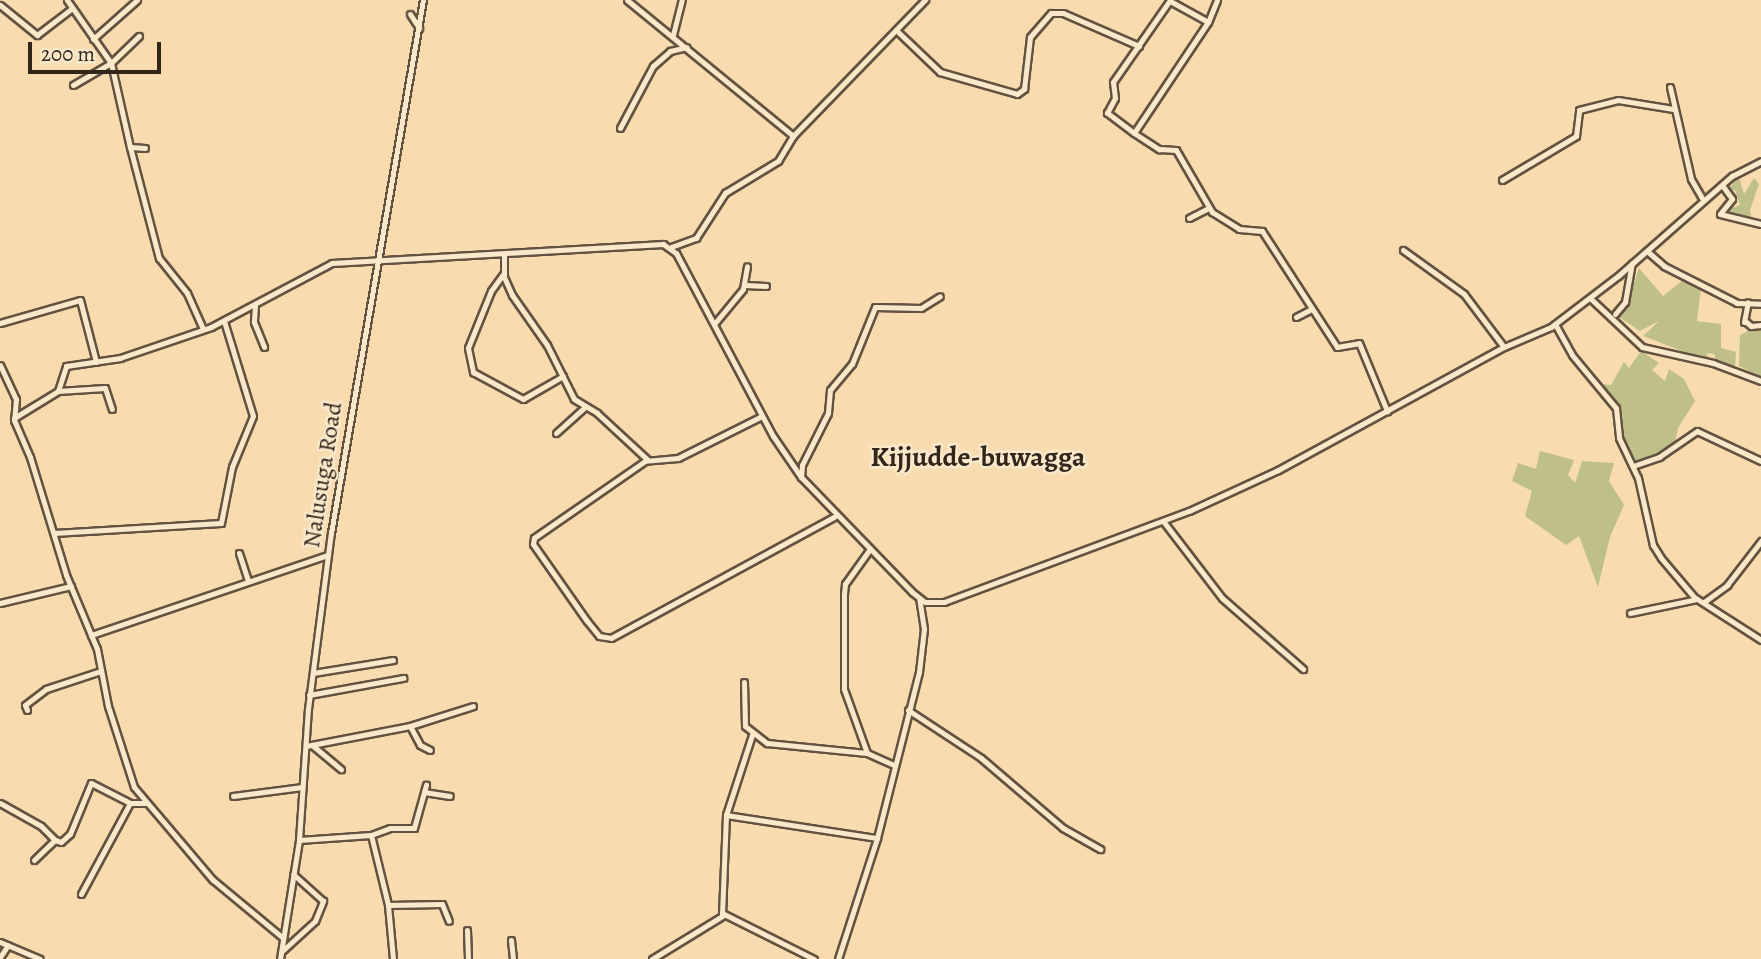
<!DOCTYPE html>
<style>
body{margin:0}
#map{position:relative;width:1761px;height:959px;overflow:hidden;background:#f8dbae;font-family:Alegreya,serif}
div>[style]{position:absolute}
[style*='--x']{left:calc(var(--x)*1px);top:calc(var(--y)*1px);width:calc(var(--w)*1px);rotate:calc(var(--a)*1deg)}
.green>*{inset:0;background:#bfc089}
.roads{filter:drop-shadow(2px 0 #645240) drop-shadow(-2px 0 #645240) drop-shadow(0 2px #645240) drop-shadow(0 -2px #645240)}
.minor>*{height:5px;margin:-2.5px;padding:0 2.5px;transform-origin:2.5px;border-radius:2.5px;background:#fae8ca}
span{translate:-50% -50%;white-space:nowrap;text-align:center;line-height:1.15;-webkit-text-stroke:5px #fae8ca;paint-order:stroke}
.street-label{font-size:24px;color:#32251b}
.quarter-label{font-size:28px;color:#32251b;font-weight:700}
.scale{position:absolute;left:28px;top:42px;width:133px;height:32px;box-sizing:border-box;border:4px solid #32251b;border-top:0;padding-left:9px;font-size:21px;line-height:24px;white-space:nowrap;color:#32251b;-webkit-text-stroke:5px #fae8ca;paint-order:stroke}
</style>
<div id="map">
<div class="green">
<i style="clip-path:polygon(1739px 177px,1744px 194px,1754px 178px,1759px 184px,1750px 210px,1752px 220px,1722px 212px,1740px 205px,1735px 190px,1727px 191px)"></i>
<i style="clip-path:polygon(1639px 268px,1663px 296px,1682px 281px,1701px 289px,1697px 321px,1721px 324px,1721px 348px,1736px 352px,1735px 367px,1716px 360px,1714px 354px,1707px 353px,1708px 359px,1700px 358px,1643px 336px,1659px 321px,1640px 331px,1616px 315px,1627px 304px)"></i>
<i style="clip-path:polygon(1756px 327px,1761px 328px,1761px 377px,1739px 366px,1740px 335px)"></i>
<i style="clip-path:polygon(1641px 351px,1659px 363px,1652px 370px,1665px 381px,1669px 369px,1684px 379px,1695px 401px,1678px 428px,1675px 443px,1636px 464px,1624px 443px,1622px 410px,1602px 384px,1611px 385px,1624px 362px,1629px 368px)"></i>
<i style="clip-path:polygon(1540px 451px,1574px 460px,1568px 475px,1575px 483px,1582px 461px,1614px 463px,1609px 481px,1624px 505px,1610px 537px,1598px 587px,1579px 536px,1566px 545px,1525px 516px,1532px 491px,1512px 481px,1518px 463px,1536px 469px)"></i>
</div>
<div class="roads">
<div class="minor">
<i style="--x:67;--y:0;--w:77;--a:55.1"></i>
<i style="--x:111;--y:63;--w:86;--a:77.3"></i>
<i style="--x:130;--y:147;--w:15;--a:4"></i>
<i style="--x:627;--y:0;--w:215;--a:39.3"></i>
<i style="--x:1217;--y:0;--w:24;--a:112"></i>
<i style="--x:1208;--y:22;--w:133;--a:123.7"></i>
<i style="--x:1134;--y:133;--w:30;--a:33"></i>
<i style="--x:1159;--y:149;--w:17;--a:3"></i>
<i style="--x:1176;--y:150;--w:72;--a:59.9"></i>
<i style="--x:1212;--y:212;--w:32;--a:32"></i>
<i style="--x:1239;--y:229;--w:23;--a:5"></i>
<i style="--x:1262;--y:231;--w:138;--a:57.1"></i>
<i style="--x:1337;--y:347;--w:22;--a:-10"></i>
<i style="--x:1359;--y:343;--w:74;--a:67.6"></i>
<i style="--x:1170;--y:1;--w:43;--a:28.9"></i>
<i style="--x:0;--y:5;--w:48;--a:39"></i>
<i style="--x:37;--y:35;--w:43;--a:-37.4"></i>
<i style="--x:410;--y:14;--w:17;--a:57"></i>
<i style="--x:896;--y:30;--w:61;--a:43.7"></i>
<i style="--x:940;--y:72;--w:80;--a:15.9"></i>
<i style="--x:1017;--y:94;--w:9;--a:-36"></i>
<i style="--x:1024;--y:89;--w:52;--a:-83.4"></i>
<i style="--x:1030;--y:37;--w:32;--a:-49"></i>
<i style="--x:1051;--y:13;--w:12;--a:0"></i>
<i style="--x:1063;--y:13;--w:83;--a:23.5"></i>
<i style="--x:673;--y:35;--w:36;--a:-76"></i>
<i style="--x:93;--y:39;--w:59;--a:-41.6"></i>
<i style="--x:73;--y:85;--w:44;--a:-30.1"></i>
<i style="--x:111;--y:63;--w:39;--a:-44"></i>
<i style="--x:1670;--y:87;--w:94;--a:77.1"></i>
<i style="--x:1691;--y:179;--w:24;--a:60"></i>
<i style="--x:620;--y:128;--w:70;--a:-62"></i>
<i style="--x:653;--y:66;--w:23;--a:-41"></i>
<i style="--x:670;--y:51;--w:17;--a:-13"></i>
<i style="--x:1134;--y:133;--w:34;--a:-143"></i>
<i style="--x:1107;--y:113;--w:17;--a:-62"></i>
<i style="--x:1115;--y:98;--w:16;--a:-97"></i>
<i style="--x:1113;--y:82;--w:100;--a:-55.2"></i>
<i style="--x:130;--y:147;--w:115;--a:75.4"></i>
<i style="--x:159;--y:258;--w:45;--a:51.3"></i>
<i style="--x:187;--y:293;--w:39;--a:66"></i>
<i style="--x:1502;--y:180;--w:86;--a:-30.7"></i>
<i style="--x:1576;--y:136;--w:26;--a:-83"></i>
<i style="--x:1579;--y:110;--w:40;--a:-14.4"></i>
<i style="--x:1618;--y:100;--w:56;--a:9.3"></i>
<i style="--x:1722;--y:185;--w:17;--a:54"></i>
<i style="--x:1732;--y:199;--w:19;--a:129"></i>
<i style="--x:1720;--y:214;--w:42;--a:13.7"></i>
<i style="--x:1189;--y:218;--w:22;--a:-27"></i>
<i style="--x:671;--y:247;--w:27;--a:-20"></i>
<i style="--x:696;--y:238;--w:54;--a:-57.2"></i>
<i style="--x:725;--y:193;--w:62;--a:-31.1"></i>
<i style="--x:778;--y:161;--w:29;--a:-59"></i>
<i style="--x:793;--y:136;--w:190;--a:-45.9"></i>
<i style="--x:1403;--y:250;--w:75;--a:35.8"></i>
<i style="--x:1464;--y:294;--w:66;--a:53"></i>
<i style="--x:1647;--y:251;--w:23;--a:41"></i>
<i style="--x:1664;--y:266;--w:82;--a:26.9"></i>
<i style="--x:1737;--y:303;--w:24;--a:2"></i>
<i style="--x:504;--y:254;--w:23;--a:90"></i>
<i style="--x:504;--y:277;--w:20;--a:66"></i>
<i style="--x:512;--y:295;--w:61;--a:55"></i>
<i style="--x:547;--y:345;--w:60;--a:63.4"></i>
<i style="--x:574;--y:399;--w:27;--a:31"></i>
<i style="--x:597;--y:413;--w:69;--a:42.7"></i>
<i style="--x:504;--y:273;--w:22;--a:126"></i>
<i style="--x:491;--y:291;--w:61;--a:112"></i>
<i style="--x:468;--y:348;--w:25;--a:78"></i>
<i style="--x:473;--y:372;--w:57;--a:28.4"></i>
<i style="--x:523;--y:399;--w:46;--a:-29.9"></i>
<i style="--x:745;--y:285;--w:21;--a:3"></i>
<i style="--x:1590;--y:298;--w:71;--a:43.3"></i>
<i style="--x:1642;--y:347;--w:73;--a:12.7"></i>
<i style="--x:1713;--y:363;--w:51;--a:20.6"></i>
<i style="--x:255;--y:306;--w:16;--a:94"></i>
<i style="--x:254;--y:322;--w:27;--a:68"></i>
<i style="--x:1615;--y:314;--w:16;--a:-50"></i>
<i style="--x:1625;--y:302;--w:39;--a:-80"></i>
<i style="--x:1296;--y:317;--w:18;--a:-27"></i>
<i style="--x:1745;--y:321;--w:8;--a:40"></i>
<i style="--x:1751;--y:326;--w:10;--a:-6"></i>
<i style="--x:1744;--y:322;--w:20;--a:-79"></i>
<i style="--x:0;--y:323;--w:83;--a:-16"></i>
<i style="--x:80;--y:300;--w:64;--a:75.5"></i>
<i style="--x:715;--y:323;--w:44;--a:-50.5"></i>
<i style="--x:743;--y:289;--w:23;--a:-80"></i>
<i style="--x:1555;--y:324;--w:35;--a:61"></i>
<i style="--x:1572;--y:355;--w:69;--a:50.3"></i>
<i style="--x:1616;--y:408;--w:30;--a:84"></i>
<i style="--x:1619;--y:438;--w:44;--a:64.6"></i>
<i style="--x:1638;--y:478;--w:69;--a:77.4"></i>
<i style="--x:1653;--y:545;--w:15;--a:58"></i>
<i style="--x:1661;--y:558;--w:51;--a:49.8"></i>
<i style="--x:1694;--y:597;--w:80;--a:32.7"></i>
<i style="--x:0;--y:365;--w:38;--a:65"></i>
<i style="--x:16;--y:399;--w:21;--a:95"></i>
<i style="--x:14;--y:420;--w:40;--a:66.6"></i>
<i style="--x:30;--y:457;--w:123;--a:73"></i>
<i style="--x:66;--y:575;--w:80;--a:67.3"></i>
<i style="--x:97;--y:649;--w:58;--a:79.1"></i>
<i style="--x:108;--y:706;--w:85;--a:72.2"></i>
<i style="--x:134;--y:787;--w:122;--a:49.7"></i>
<i style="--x:213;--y:880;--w:91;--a:39.6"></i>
<i style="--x:58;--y:391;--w:47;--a:-3.7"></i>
<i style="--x:105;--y:388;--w:22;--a:72"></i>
<i style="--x:762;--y:416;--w:94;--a:153.4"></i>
<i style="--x:678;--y:458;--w:33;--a:175"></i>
<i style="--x:645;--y:461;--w:135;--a:145.3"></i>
<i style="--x:534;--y:538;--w:6;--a:99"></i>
<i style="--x:533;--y:544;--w:94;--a:55"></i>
<i style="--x:587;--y:621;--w:19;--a:51"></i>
<i style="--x:599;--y:636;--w:12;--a:9"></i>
<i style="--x:611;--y:638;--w:254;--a:-28.5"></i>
<i style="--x:14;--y:418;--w:52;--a:-31.5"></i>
<i style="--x:58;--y:391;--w:26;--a:-72"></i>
<i style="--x:66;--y:366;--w:55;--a:-8.4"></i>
<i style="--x:120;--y:358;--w:96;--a:-18.8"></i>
<i style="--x:211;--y:327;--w:137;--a:-27.9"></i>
<i style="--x:332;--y:263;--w:332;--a:-3.3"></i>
<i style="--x:663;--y:244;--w:16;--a:35"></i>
<i style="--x:676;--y:253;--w:207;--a:62.1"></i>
<i style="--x:773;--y:436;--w:50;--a:55.7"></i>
<i style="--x:801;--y:477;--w:160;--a:46"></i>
<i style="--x:912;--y:592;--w:16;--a:38"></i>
<i style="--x:925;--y:602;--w:19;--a:0"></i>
<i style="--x:944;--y:602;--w:261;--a:-20.4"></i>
<i style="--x:1189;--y:511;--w:98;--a:-24.7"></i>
<i style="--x:1278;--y:470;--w:257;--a:-28.6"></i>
<i style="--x:1504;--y:347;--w:51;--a:-23.1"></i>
<i style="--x:1551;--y:327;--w:84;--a:-37.3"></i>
<i style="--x:1618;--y:276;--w:152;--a:-41.3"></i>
<i style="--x:1732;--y:176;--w:33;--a:-27"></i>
<i style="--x:556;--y:433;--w:38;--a:-42"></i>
<i style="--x:1633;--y:466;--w:28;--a:-19"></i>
<i style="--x:1659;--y:457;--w:46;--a:-34.4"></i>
<i style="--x:1697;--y:431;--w:71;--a:25.1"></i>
<i style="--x:801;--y:477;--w:12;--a:-85"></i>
<i style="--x:802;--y:465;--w:58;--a:-63.4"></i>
<i style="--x:828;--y:413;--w:23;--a:-85"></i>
<i style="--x:830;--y:390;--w:34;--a:-50"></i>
<i style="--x:852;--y:364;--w:61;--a:-68"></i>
<i style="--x:875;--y:307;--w:46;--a:1.2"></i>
<i style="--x:921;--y:308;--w:22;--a:-32"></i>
<i style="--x:1163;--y:521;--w:97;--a:52.5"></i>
<i style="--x:1222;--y:598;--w:108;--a:41.2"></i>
<i style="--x:54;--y:533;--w:167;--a:-3.4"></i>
<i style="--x:221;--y:523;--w:57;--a:-78.9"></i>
<i style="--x:232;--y:467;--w:55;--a:-67.6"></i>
<i style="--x:253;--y:416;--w:99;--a:-107"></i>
<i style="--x:239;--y:553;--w:29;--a:72"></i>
<i style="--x:1704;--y:602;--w:29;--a:-36"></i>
<i style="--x:1727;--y:585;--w:56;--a:-52.3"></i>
<i style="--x:0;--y:603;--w:73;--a:-13.5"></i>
<i style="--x:1630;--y:613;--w:68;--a:-11.8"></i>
<i style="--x:91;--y:635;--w:250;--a:-18.7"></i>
<i style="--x:313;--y:673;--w:81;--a:-9.2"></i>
<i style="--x:744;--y:682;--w:44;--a:88.7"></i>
<i style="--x:745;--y:726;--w:28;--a:38"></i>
<i style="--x:767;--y:743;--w:100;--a:5.7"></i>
<i style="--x:867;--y:753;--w:30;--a:24"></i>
<i style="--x:309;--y:695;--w:96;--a:-10.3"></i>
<i style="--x:27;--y:710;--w:5;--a:-112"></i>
<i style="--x:25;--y:705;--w:26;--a:-37"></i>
<i style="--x:46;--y:689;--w:58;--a:-18.1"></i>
<i style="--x:908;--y:710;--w:87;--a:33.3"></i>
<i style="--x:981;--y:758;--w:108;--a:40.5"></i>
<i style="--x:1063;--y:828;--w:43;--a:29.6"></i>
<i style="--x:410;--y:726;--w:66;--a:-17.6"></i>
<i style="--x:752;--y:735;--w:84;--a:108"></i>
<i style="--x:726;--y:815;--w:98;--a:92.3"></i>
<i style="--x:722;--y:913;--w:103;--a:26.6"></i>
<i style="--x:312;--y:745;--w:38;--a:40"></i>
<i style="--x:306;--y:746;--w:106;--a:-10.9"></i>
<i style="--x:410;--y:726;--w:21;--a:62"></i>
<i style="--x:420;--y:745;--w:11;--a:27"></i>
<i style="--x:867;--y:753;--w:68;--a:-109.8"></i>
<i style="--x:844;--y:689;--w:95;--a:-90"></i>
<i style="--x:844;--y:594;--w:10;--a:-84"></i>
<i style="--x:845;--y:584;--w:43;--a:-54.5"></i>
<i style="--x:424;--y:792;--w:26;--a:9"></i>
<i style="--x:233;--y:796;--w:70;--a:-7.4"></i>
<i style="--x:0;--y:803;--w:47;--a:29.3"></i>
<i style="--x:41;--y:826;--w:20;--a:45"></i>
<i style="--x:726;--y:815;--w:153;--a:8.7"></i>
<i style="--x:371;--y:835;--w:20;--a:-20"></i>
<i style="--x:390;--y:828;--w:24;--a:0"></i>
<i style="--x:414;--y:828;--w:45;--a:-74.4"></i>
<i style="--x:299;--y:840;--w:72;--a:-4"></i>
<i style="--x:371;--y:835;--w:72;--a:76.3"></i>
<i style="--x:388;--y:905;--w:54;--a:84.7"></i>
<i style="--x:34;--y:860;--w:29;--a:-44"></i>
<i style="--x:55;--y:840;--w:6;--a:18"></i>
<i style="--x:61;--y:842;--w:12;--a:-42"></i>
<i style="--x:70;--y:834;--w:55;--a:-67.6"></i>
<i style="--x:91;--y:783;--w:44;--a:27.1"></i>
<i style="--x:81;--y:894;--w:103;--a:-61.7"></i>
<i style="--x:130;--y:803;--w:15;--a:0"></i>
<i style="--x:388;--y:905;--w:54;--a:-1.1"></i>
<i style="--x:442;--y:904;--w:18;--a:68"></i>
<i style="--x:467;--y:930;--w:29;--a:88"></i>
<i style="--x:511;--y:940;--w:19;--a:84"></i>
<i style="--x:0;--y:942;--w:43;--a:23"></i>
<i style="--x:281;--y:952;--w:46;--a:-42.4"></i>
<i style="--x:315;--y:921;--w:22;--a:-68"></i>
<i style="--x:323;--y:901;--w:40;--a:-138"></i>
<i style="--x:0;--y:957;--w:14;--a:-56"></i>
<i style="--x:280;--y:959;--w:121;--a:-80.9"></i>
<i style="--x:299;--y:840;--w:131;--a:-86.1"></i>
<i style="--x:308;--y:709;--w:177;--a:-82.6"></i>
<i style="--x:331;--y:533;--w:541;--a:-80.21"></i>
<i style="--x:652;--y:959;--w:84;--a:-31.4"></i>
<i style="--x:838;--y:959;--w:127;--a:-72.1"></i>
<i style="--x:877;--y:838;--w:171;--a:-75.8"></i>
<i style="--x:919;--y:672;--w:43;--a:-83.4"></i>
<i style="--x:924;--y:629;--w:31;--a:-99"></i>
</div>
</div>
<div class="street-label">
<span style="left:323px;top:475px;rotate:-81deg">Nalusuga Road</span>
</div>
<div class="quarter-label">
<span style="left:978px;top:457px">Kijjudde-buwagga</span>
</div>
<div class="scale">200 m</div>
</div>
